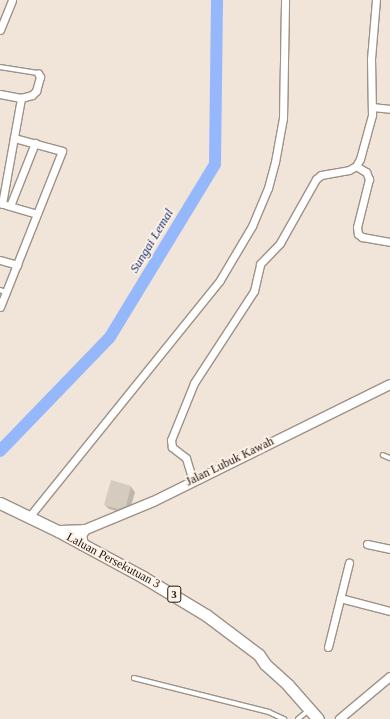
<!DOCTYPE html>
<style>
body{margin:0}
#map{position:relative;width:390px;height:719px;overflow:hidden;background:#f1e4d9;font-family:"Times New Roman",serif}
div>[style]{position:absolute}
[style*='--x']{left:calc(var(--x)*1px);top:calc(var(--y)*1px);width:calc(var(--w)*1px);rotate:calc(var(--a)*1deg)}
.shadow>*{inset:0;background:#0003}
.river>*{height:12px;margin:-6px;padding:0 6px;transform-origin:6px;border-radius:6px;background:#95b7fb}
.building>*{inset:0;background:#d5cbbe}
.roads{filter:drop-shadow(1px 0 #9d9287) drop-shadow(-1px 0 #9d9287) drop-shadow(0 1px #9d9287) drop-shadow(0 -1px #9d9287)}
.service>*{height:3.5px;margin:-1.75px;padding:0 1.75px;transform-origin:1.75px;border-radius:1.75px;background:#fff}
.minor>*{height:7px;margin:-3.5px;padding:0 3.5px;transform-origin:3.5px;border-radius:3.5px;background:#fff}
.tertiary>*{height:8px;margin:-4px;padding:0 4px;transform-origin:4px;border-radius:4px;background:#fff}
.secondary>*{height:9px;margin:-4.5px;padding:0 4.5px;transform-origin:4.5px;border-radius:4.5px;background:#fff}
.trunk>*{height:11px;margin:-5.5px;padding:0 5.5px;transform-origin:5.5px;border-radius:5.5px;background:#fff}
span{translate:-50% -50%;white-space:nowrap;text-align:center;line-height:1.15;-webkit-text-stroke:3.5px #fff2e6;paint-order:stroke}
.shield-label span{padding:1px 3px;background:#fff2e6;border:1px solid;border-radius:3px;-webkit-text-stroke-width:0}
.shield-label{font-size:11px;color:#1b1612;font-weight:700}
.street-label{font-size:12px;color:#1b1612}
.water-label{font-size:13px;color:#0f2f7b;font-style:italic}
</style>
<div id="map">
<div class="shadow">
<i style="clip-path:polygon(111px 482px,131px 487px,135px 492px,130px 510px,123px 513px,109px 509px,105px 505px)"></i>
</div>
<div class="river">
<i style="--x:0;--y:451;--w:158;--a:-46"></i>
<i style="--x:110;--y:337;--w:202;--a:-58.7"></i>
<i style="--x:215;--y:164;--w:164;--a:-89.3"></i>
</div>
<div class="building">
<i style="clip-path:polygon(111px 480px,131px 486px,126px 506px,118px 509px,104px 505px)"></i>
</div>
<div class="roads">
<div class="service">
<i style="--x:0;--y:67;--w:38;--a:9"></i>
<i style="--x:0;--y:290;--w:6;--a:18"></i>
<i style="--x:383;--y:455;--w:8;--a:23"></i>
<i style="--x:134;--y:678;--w:139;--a:14.1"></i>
<i style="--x:269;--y:712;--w:17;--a:25"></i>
<i style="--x:298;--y:719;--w:13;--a:-39"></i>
</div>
<div class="minor">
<i style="--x:0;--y:30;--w:32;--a:-68"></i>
<i style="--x:0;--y:94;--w:21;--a:11"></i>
<i style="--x:21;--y:98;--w:11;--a:-15"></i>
<i style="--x:32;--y:95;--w:6;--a:-45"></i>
<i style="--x:36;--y:91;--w:15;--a:-74"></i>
<i style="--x:40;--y:77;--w:4;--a:-117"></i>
<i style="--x:372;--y:107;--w:18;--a:6"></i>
<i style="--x:356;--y:166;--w:12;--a:31"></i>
<i style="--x:366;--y:172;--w:8;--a:67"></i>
<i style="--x:369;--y:179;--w:49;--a:104"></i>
<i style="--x:357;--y:227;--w:7;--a:82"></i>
<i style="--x:358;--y:234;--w:5;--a:37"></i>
<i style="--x:362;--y:237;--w:28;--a:10"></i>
<i style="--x:2;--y:204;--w:108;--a:-79.8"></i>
<i style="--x:6;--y:205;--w:32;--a:16"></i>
<i style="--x:10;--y:206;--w:68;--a:-68.4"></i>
<i style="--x:0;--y:260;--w:18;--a:16"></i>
<i style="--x:0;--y:307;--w:168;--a:-68.3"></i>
<i style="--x:62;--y:151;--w:50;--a:-164.8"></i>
<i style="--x:193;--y:481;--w:24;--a:-107"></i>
<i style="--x:186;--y:458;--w:18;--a:-142"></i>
<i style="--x:172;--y:447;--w:7;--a:-98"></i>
<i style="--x:171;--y:440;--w:61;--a:-68"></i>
<i style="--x:194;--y:383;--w:110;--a:-56.9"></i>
<i style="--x:254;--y:291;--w:28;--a:-77"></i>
<i style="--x:260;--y:264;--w:29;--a:-46"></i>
<i style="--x:280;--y:243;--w:73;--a:-60.6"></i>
<i style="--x:316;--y:179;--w:6;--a:-39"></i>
<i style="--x:321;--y:175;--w:28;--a:-10"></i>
<i style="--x:349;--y:170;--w:8;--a:-30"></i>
<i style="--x:356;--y:166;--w:8;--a:-60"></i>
<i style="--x:360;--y:159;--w:46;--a:-74.7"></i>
<i style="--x:372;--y:115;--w:56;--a:-91"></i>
<i style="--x:371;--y:59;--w:59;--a:-85.2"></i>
<i style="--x:29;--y:517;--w:304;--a:-51.1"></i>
<i style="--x:220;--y:280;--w:63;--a:-59.3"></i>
<i style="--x:252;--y:226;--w:41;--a:-67.2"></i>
<i style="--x:268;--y:188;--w:27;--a:-75"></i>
<i style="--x:275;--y:162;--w:45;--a:-79.7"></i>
<i style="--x:283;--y:118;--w:118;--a:-89"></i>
<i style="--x:367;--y:544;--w:24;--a:12"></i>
<i style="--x:340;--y:598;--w:52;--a:14.6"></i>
<i style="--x:328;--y:647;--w:87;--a:-76"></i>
</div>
<div class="tertiary">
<i style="--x:340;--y:719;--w:65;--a:-40"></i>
</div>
<div class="secondary">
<i style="--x:78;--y:532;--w:81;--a:-22.5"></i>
<i style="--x:153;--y:501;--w:264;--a:-26.3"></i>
</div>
<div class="trunk">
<i style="--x:0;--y:503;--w:64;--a:25.8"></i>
<i style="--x:58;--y:531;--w:97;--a:28.4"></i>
<i style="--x:143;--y:577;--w:74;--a:31.1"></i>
<i style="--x:206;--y:615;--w:66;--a:37"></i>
<i style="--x:259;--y:655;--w:11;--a:56"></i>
<i style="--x:265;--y:664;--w:31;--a:42"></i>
<i style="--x:288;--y:685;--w:45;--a:48.6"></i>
<i style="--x:59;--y:531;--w:24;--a:-2"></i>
<i style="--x:83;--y:530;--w:6;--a:121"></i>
<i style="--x:80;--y:535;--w:9;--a:77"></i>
</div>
</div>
<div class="shield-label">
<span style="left:174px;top:594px">3</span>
</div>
<div class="street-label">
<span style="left:230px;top:462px;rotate:-26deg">Jalan Lubuk Kawah</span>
<span style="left:113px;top:561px;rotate:28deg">Laluan Persekutuan 3</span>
</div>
<div class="water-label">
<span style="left:152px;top:241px;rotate:-59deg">Sungai Lemal</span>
</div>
</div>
